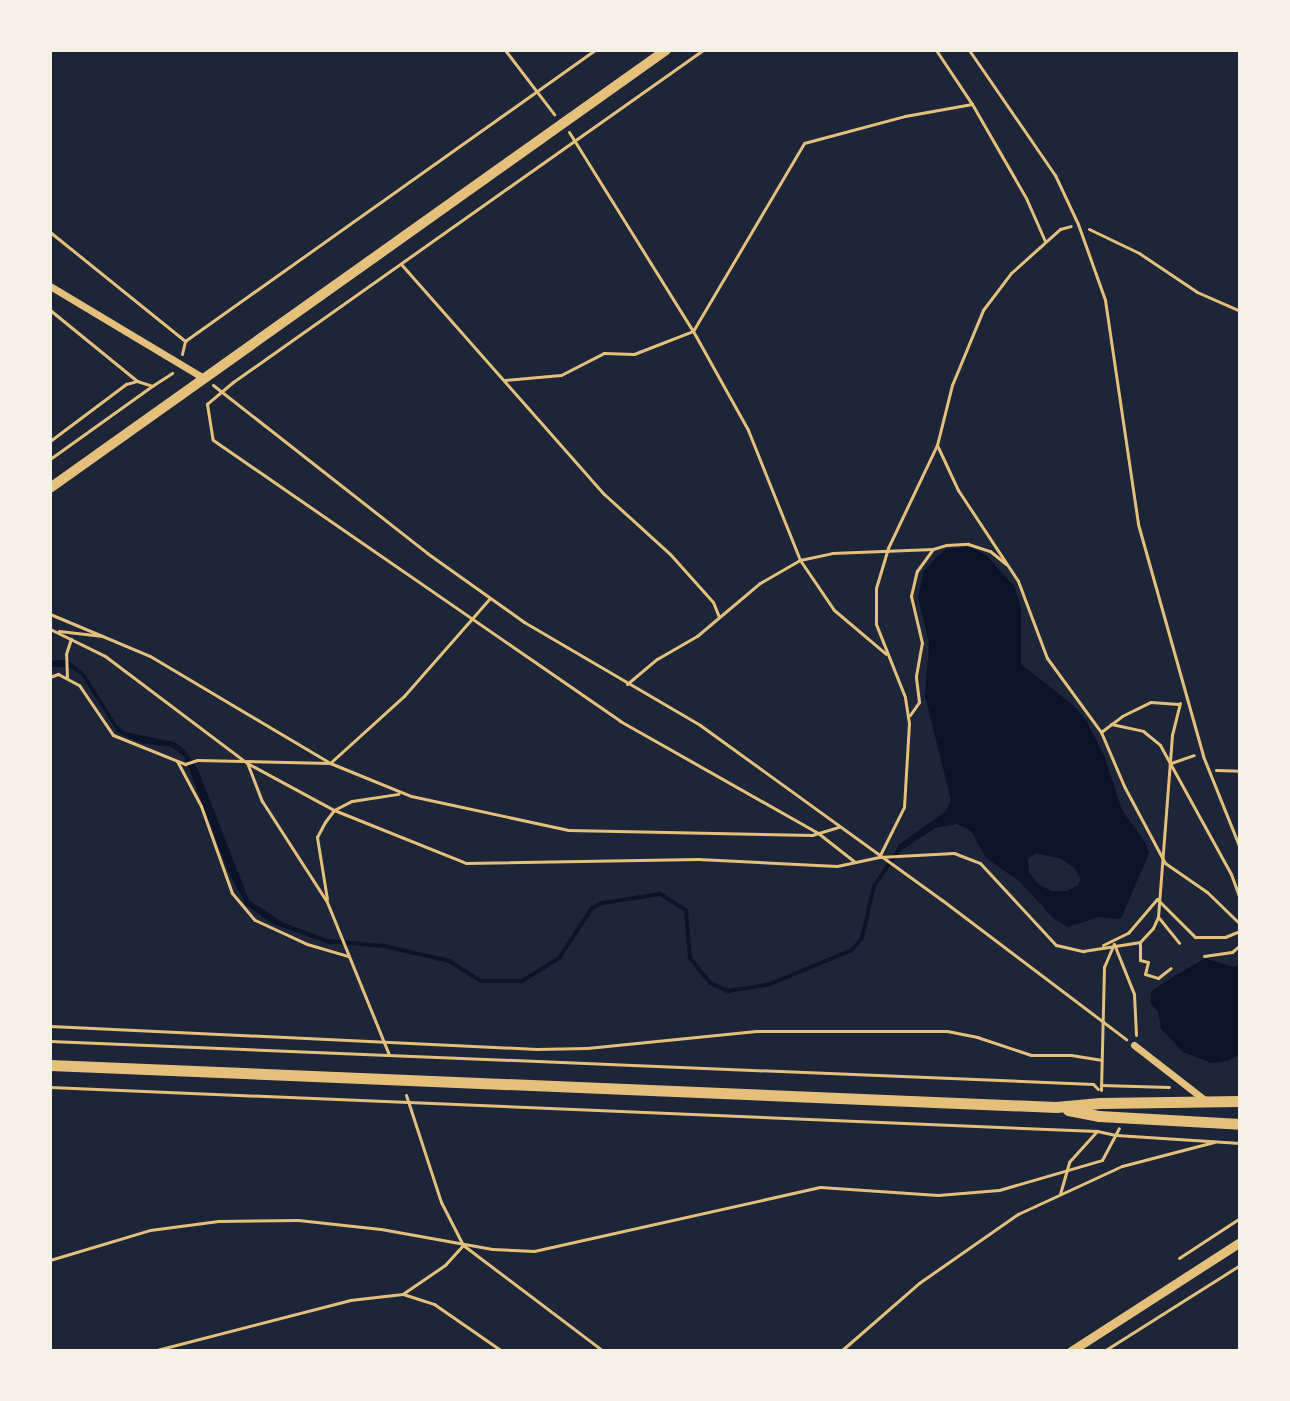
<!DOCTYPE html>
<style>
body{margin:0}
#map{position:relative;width:1290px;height:1401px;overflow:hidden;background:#14213d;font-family:Barlow,sans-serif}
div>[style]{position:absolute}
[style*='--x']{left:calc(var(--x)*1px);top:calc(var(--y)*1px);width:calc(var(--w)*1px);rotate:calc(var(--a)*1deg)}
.green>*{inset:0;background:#1d2539}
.water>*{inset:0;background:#0b132b}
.stream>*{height:4px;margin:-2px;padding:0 2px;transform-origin:2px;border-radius:2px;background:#0b132b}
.path>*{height:3px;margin:-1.5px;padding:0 1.5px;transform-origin:1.5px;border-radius:1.5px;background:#e5c07b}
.service>*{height:3px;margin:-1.5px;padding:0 1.5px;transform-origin:1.5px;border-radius:1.5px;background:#e5c07b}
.minor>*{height:7px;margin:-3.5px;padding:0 3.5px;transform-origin:3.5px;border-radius:3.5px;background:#e5c07b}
.tertiary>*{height:9px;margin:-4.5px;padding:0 4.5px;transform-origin:4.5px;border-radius:4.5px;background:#e5c07b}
.secondary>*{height:10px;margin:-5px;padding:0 5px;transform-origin:5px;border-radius:5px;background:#e5c07b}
.primary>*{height:11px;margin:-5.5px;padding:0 5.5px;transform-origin:5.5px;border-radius:5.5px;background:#e5c07b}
span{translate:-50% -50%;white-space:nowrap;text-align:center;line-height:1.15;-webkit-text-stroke:7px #f6f1e7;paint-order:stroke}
.frame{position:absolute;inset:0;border:52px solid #f6f1e7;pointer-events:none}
</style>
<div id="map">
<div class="green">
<i style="clip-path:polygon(50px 50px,1240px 50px,1240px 1351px,50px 1351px)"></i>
</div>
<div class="water">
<i style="clip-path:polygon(evenodd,970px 547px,986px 555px,1014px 586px,1021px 607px,1021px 664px,1073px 705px,1086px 720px,1104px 755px,1122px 810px,1145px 842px,1149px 853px,1121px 919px,1099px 917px,1068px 927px,1054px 919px,1020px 882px,986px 858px,971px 831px,957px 824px,935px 828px,899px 852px,897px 846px,946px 811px,951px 800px,925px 696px,929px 644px,918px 597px,924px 571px,937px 557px,947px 549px,970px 547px,1036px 853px,1070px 861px,1081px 879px,1078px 885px,1067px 891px,1051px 891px,1037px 883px,1029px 872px,1028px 859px,1036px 853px)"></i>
<i style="clip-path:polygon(61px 660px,70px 662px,85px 674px,117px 725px,125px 732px,174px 742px,184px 749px,198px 770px,249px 900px,282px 922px,330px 940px,332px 945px,273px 924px,246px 905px,228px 871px,184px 756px,171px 747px,140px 743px,118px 733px,81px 675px,69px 667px,50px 667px,50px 661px)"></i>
<i style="clip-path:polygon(1205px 958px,1233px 967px,1240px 964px,1240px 1054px,1228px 1061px,1211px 1063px,1183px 1052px,1161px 1029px,1158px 1011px,1150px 1003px,1151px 992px,1160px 985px)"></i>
</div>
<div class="stream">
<i style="--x:1062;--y:857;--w:19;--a:35"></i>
<i style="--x:327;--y:941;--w:57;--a:5"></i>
<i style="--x:384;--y:946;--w:67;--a:13"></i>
<i style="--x:449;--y:961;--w:38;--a:32"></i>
<i style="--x:481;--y:981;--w:41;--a:0"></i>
<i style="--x:522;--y:981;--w:44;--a:-31.9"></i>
<i style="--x:559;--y:958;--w:60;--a:-56.6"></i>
<i style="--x:592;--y:908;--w:11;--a:-27"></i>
<i style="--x:602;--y:903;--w:59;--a:-8.8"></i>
<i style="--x:660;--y:894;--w:31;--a:32"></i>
<i style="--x:686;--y:910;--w:48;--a:85.2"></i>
<i style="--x:690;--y:958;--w:32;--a:51"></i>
<i style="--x:710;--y:983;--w:20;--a:24"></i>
<i style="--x:728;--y:991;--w:20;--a:-9"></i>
<i style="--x:748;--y:988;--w:22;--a:-10"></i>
<i style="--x:770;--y:984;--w:89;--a:-22.5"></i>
<i style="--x:852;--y:950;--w:16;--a:-50"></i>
<i style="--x:862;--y:938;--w:53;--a:-77"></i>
<i style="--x:874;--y:886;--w:46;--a:-55.6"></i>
</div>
<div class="path">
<i style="--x:505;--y:50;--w:81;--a:52.6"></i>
<i style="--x:703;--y:50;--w:575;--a:144.76"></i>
<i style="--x:233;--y:382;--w:34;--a:140"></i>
<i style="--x:207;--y:404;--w:36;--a:81"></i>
<i style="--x:213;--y:440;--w:495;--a:34.6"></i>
<i style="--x:620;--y:721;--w:227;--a:29.5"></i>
<i style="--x:818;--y:833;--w:47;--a:38.1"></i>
<i style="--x:936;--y:50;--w:65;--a:56.3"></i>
<i style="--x:972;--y:104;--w:108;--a:60.1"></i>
<i style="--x:1026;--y:198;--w:47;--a:66.2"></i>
<i style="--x:569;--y:132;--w:234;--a:58.1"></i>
<i style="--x:693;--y:331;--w:113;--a:60.9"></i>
<i style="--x:748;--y:430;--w:140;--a:68.2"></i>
<i style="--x:800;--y:560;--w:60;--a:55.8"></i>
<i style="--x:834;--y:610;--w:68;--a:40.2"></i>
<i style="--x:1089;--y:229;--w:55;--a:25.6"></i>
<i style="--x:1139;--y:253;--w:70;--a:33.9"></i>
<i style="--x:1197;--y:292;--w:47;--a:23.8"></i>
<i style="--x:50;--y:232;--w:174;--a:38.9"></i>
<i style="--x:401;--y:264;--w:307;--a:48.6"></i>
<i style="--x:604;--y:494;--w:89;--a:42.3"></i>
<i style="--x:670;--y:554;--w:64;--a:48.1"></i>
<i style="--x:713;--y:602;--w:16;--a:68"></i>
<i style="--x:50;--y:310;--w:112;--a:39.2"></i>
<i style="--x:182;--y:354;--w:13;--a:-77"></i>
<i style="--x:185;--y:341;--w:503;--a:-35.37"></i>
<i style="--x:505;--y:380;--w:56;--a:-5.1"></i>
<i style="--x:561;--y:375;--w:48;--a:-27.1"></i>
<i style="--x:604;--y:353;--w:30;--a:2"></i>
<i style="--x:634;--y:354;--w:63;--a:-21.3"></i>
<i style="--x:693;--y:331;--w:218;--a:-59.4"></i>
<i style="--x:804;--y:143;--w:105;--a:-15"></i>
<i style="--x:905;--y:116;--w:68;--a:-10.2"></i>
<i style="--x:213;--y:385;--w:272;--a:38.1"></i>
<i style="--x:427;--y:553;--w:119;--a:35.4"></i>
<i style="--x:524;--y:622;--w:204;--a:30.3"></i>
<i style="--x:700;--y:725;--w:299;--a:35.9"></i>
<i style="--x:942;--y:900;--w:231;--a:37.1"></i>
<i style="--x:50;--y:441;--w:95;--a:-36.9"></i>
<i style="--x:126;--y:384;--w:11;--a:-15"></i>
<i style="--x:137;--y:381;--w:16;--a:18"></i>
<i style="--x:152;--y:386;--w:24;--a:-33"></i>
<i style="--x:937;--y:445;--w:50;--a:65"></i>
<i style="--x:958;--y:490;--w:109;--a:56.6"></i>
<i style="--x:1018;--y:581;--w:82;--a:69.4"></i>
<i style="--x:1047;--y:658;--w:92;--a:53.9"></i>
<i style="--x:1101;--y:732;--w:59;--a:66.9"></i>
<i style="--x:1124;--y:786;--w:87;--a:62"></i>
<i style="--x:1165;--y:863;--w:51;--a:34.6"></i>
<i style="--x:1207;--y:892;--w:46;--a:44.1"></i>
<i style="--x:50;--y:459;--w:125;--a:-35.6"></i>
<i style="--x:50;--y:614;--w:108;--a:22.8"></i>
<i style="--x:150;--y:656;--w:209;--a:30.7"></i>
<i style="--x:330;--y:763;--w:87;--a:22.2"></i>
<i style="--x:411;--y:796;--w:161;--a:12.2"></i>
<i style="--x:568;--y:830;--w:244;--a:1.2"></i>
<i style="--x:812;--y:835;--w:28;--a:-17"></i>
<i style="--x:50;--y:629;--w:61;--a:26.1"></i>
<i style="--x:105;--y:656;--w:178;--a:37"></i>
<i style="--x:247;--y:763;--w:99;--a:28.4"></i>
<i style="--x:334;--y:810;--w:142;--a:21.9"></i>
<i style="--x:466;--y:863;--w:232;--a:-1"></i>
<i style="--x:698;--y:859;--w:139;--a:2.9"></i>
<i style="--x:837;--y:866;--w:43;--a:-12.1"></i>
<i style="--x:879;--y:857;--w:75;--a:-3.1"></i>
<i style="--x:954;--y:853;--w:28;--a:21"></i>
<i style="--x:980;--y:863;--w:112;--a:47.2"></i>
<i style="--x:1056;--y:945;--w:28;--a:13"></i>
<i style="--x:1083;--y:951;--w:58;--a:-9"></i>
<i style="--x:1140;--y:942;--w:19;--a:-47"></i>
<i style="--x:1153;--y:928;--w:12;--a:-66"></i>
<i style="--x:1158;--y:917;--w:183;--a:-85.6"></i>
<i style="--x:1172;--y:735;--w:33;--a:-76"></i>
<i style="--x:59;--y:631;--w:44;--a:6.5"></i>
<i style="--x:50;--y:677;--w:9;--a:-21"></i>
<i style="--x:58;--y:674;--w:24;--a:28"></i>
<i style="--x:79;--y:685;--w:60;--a:55.8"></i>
<i style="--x:113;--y:735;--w:78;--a:21.9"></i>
<i style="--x:185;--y:764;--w:13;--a:-18"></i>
<i style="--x:197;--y:760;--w:133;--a:1.3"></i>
<i style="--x:330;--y:763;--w:100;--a:-42.2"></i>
<i style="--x:404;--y:696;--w:130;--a:-48.7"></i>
<i style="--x:67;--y:678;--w:24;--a:-92"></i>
<i style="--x:66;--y:654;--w:16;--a:-72"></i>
<i style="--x:627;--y:684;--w:39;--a:-40"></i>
<i style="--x:657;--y:659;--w:46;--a:-29.9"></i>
<i style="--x:697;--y:636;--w:82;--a:-40.1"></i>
<i style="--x:760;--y:583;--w:46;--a:-29.9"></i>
<i style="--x:800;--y:560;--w:33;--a:-12"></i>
<i style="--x:832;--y:553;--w:101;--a:-2.3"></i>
<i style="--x:910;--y:715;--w:16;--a:-55"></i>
<i style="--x:919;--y:702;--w:26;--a:-97"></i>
<i style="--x:916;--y:676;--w:34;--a:-80"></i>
<i style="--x:922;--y:643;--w:48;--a:-103.2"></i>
<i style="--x:911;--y:596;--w:26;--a:-77"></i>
<i style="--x:917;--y:571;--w:27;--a:-54"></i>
<i style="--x:933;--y:549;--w:14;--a:-17"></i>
<i style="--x:946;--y:545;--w:22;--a:-3"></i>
<i style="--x:968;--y:544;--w:23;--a:18"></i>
<i style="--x:990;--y:551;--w:21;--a:39"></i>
<i style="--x:1111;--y:724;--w:33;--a:12"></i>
<i style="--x:1143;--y:731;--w:22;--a:39"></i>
<i style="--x:1160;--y:745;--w:147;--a:61.2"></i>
<i style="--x:1231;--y:874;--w:27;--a:70"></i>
<i style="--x:1101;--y:732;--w:26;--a:-37"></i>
<i style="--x:1122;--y:716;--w:32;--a:-26"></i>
<i style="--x:1151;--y:702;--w:27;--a:4"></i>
<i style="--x:177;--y:761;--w:51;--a:61.9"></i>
<i style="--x:201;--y:806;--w:92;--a:70.4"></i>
<i style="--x:232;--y:893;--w:35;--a:50"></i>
<i style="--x:255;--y:920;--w:57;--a:24.8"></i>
<i style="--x:307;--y:944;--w:43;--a:16.3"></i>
<i style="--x:1171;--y:763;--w:24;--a:-19"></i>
<i style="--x:248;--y:765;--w:39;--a:69"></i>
<i style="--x:262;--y:801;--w:120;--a:57.2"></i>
<i style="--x:327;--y:902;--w:165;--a:67.9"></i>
<i style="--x:1216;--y:770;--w:24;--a:2"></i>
<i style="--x:879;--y:857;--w:56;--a:-63.4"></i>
<i style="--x:904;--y:807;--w:84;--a:-86.6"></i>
<i style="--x:909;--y:723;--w:26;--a:-99"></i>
<i style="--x:905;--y:697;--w:79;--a:-111.7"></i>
<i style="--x:876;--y:624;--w:36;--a:-90"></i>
<i style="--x:876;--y:588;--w:42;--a:-73.3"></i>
<i style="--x:888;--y:548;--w:114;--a:-64.6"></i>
<i style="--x:937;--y:445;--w:62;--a:-76"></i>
<i style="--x:952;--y:385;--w:81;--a:-67.5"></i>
<i style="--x:983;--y:310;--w:46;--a:-52.9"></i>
<i style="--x:1011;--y:273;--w:66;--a:-41.9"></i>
<i style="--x:1060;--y:229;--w:11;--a:-15"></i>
<i style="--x:327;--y:899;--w:63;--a:-99.2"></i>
<i style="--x:317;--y:837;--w:17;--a:-62"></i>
<i style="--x:325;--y:822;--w:15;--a:-53"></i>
<i style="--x:334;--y:810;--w:20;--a:-27"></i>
<i style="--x:352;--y:801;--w:47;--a:-8.7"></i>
<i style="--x:1157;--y:899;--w:54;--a:45"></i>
<i style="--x:1195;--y:937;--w:30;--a:0"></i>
<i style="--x:1225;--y:937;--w:16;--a:-22"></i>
<i style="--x:1159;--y:918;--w:32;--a:51"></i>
<i style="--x:1140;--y:942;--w:18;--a:90"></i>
<i style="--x:1140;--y:960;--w:8;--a:14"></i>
<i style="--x:1148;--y:962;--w:12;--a:104"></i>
<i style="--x:1145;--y:974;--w:14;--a:17"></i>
<i style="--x:1158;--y:978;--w:16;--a:-38"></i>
<i style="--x:1114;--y:944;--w:54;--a:68.2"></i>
<i style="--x:1134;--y:994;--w:41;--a:87.2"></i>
<i style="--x:1103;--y:945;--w:28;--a:-26"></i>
<i style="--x:1128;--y:933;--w:45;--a:-49.5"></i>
<i style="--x:1204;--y:956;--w:28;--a:-8"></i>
<i style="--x:1232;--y:952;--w:11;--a:-41"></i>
<i style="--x:50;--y:1026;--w:487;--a:2.7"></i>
<i style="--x:536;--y:1049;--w:51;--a:-1.1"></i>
<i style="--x:587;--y:1048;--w:170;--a:-5.7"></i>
<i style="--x:756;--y:1031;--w:191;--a:0"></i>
<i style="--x:947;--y:1031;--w:31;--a:11"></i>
<i style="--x:977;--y:1037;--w:57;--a:18.4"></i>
<i style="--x:1031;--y:1055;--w:40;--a:0"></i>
<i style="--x:1071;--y:1055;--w:30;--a:9"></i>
<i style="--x:50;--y:1041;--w:1044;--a:2.36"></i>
<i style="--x:1093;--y:1084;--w:7;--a:45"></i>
<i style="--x:1101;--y:1085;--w:68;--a:1.7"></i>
<i style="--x:50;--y:1087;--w:1048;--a:2.41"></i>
<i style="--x:1097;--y:1131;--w:19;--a:12"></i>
<i style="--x:1116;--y:1135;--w:124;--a:3.7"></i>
<i style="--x:1101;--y:1090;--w:123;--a:-88.6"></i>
<i style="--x:1104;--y:967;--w:25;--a:-67"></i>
<i style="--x:406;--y:1095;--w:113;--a:71.9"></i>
<i style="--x:441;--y:1202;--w:48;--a:62.9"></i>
<i style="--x:463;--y:1245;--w:176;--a:37.1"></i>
<i style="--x:1060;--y:1194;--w:33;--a:-74"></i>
<i style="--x:1069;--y:1162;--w:42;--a:-47.9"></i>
<i style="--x:1179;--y:1258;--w:73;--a:-33.3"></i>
<i style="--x:50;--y:1260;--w:104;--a:-16.7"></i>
<i style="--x:150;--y:1230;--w:69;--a:-7.5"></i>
<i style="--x:218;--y:1221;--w:80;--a:-0.7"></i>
<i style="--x:298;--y:1220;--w:83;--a:6.2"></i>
<i style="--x:381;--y:1229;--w:113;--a:10.2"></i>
<i style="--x:492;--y:1249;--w:42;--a:2.7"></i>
<i style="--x:534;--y:1251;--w:293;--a:-12.6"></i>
<i style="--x:820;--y:1187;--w:118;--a:3.9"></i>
<i style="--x:938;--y:1195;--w:61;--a:-4.7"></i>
<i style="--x:999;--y:1190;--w:107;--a:-16.2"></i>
<i style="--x:1102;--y:1160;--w:36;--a:-62"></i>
<i style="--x:404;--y:1293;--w:50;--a:-34.3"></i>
<i style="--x:445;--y:1265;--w:27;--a:-48"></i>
<i style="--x:153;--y:1351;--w:203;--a:-14.5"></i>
<i style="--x:350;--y:1300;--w:53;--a:-6.5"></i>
<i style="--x:403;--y:1294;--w:33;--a:18"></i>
<i style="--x:434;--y:1304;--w:83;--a:34.7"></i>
<i style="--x:841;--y:1351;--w:103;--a:-41.1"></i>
<i style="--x:919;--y:1283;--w:121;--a:-34.9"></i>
<i style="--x:1018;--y:1214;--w:115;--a:-24.8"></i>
<i style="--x:1122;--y:1166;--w:95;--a:-14.6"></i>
<i style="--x:1104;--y:1351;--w:161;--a:-32.3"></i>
</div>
<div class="service">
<i style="--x:969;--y:50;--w:152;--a:55.5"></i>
<i style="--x:1055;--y:175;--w:54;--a:64.9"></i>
<i style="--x:1078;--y:224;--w:81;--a:70.4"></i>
<i style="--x:1105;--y:300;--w:226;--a:81.6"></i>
<i style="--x:1138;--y:524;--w:241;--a:74.3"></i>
<i style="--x:1203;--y:756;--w:99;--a:68.1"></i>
</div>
<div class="minor">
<i style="--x:50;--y:286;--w:179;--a:30.9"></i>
<i style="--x:1134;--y:1045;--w:90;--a:37.8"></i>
</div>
<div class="tertiary">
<i style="--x:1071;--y:1351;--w:201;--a:-32.8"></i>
</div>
<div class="secondary">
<i style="--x:50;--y:488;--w:756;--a:-35.41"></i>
</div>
<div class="primary">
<i style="--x:50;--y:1065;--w:1007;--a:2.39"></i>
<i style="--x:1056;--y:1107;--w:44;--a:-5.2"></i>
<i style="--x:1100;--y:1103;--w:140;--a:-0.8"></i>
<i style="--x:1068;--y:1110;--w:32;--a:11"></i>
<i style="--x:1099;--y:1116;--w:141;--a:3.2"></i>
</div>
<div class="frame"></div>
</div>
